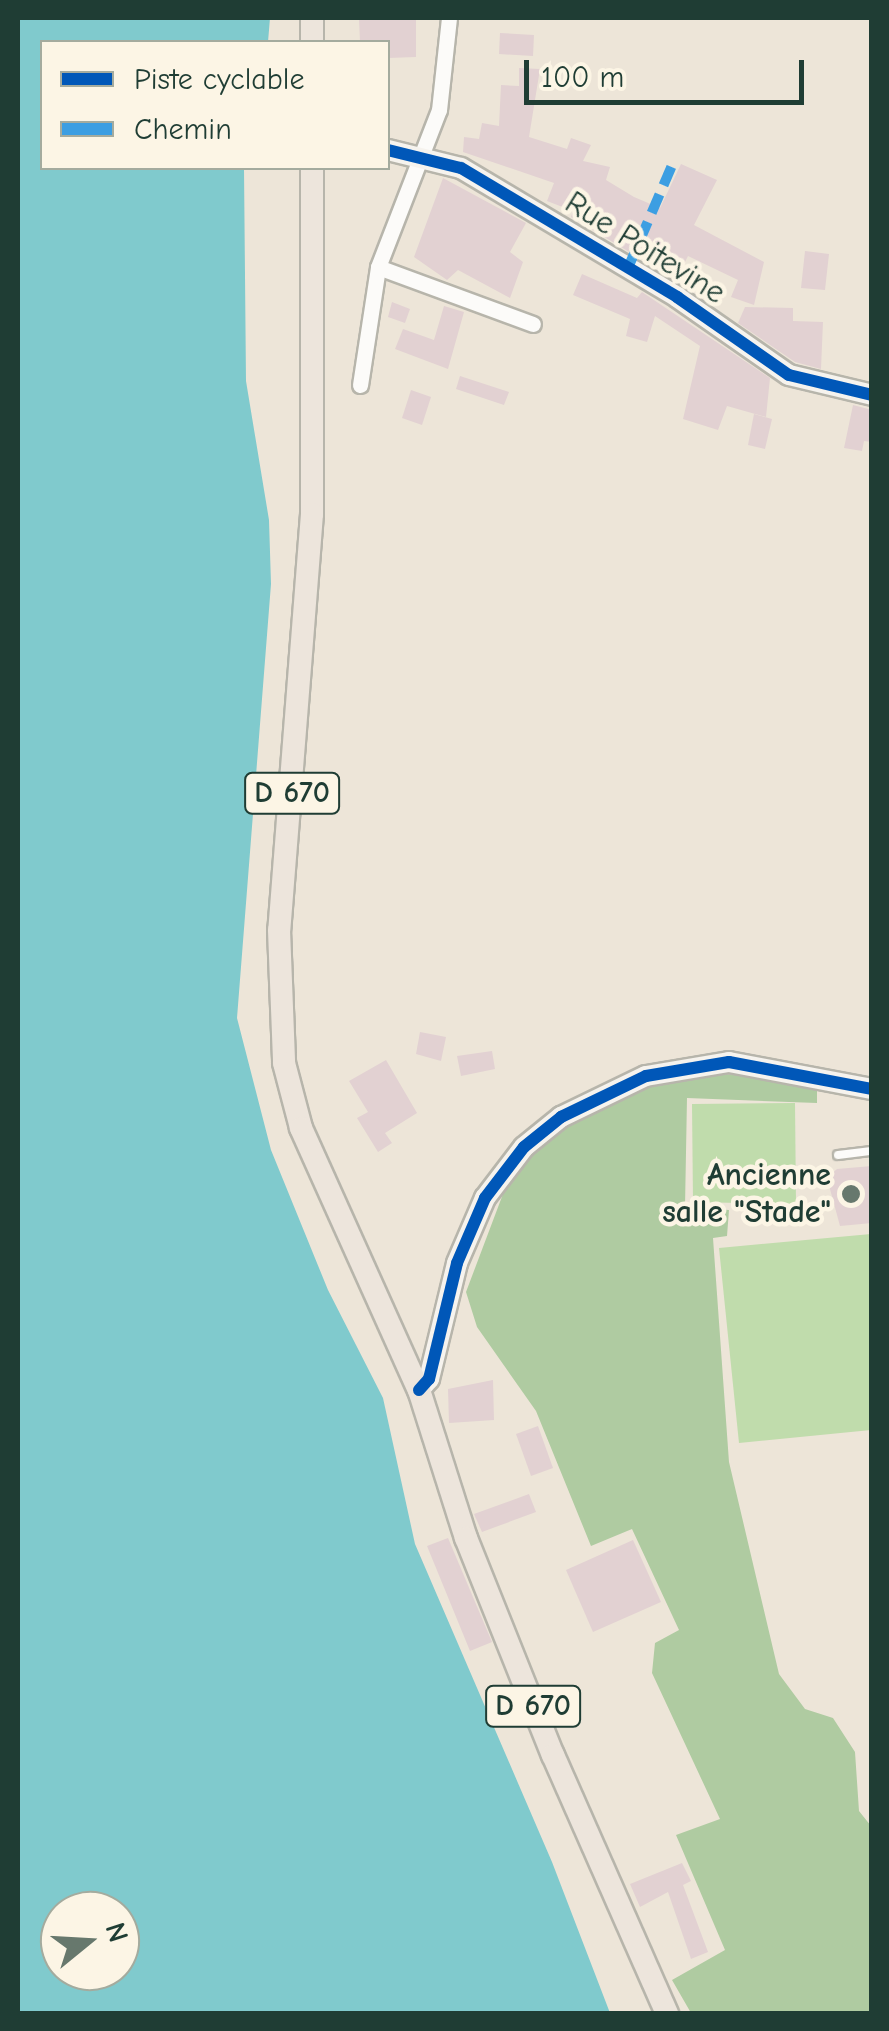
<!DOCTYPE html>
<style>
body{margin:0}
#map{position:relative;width:889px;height:2031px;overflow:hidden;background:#ede5d8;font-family:"Comic Neue",sans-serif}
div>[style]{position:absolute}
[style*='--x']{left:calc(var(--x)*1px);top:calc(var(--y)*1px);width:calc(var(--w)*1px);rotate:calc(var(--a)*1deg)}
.green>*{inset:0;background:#c0dcac}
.forest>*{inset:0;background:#afcba1}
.water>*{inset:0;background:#80cacd}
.building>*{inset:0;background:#e2d1d2}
.roads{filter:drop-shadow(2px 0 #b7b5ab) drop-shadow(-2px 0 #b7b5ab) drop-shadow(0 2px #b7b5ab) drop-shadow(0 -2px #b7b5ab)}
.lane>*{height:8px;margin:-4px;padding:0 4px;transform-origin:4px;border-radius:4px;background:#fcfbf9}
.street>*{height:15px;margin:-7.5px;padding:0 7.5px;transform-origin:7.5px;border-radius:7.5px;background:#fcfbf9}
.secondary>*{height:20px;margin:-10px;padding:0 10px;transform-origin:10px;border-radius:10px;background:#f6f3ee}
.primary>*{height:22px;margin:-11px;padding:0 11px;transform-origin:11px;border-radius:11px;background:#ede5dc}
.quiet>*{height:10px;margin-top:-5px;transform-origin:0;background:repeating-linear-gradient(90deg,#3c9ee2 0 20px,transparent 0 30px)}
.cycleway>*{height:12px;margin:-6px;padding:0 6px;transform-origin:6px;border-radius:6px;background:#0057b8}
.dots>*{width:28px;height:28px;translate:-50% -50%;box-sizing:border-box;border:5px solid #fcf5e5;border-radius:50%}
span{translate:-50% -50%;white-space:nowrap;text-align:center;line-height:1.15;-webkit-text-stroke:9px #fcf5e5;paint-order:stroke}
.shield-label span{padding:2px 8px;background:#fcf5e5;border:2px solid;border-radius:8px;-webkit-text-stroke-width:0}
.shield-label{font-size:30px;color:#1f3d34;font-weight:700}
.street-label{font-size:32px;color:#1f3d34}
.poi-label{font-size:32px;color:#1f3d34;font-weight:700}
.right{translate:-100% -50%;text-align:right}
.frame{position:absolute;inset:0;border:20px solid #1f3d34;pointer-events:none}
.legend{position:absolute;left:40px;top:40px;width:350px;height:130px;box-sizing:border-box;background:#fcf5e5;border:2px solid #a4ab9e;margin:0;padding:12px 18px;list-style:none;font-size:30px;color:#1f3d34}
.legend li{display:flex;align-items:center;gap:20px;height:50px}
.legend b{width:50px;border:2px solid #a4ab9e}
.north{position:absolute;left:40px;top:1891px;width:100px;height:100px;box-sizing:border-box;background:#fcf5e5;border:2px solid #a4ab9e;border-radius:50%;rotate:72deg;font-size:28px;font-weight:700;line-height:40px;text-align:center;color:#1f3d34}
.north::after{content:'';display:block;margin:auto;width:35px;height:45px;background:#67786d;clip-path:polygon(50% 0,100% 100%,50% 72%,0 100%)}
.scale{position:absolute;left:524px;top:60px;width:280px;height:45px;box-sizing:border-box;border:5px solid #1f3d34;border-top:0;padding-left:12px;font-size:30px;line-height:35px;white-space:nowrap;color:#1f3d34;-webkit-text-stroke:8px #fcf5e5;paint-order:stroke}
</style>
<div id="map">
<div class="green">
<i style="clip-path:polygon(795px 1103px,796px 1204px,693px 1202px,692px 1104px)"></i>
<i style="clip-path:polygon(871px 1234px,871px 1430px,739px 1443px,719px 1248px)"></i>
</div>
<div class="forest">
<i style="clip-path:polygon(743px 1074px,817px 1088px,817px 1103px,687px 1098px,685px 1207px,729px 1210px,727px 1236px,713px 1238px,729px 1462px,779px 1674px,805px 1709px,833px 1718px,855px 1752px,859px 1811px,871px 1826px,871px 2013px,691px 2013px,672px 1980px,725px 1950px,676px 1835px,720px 1819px,652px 1673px,655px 1643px,679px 1630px,632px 1529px,591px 1546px,536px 1411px,477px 1327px,466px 1292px,506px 1186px,538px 1147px,591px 1106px,685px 1075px)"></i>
</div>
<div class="water">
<i style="clip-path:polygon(evenodd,18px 18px,270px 18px,268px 42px,42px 42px,42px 168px,244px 168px,246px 381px,269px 520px,271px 584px,237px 1018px,271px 1150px,328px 1290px,383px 1398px,415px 1544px,552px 1862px,610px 2013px,18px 2013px,18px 18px,60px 1911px,120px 1911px,120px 1971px,60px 1971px,60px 1911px)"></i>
</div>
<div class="building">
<i style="clip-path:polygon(359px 18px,416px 18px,416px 57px,388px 58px,388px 42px,360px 42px)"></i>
<i style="clip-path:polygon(500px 33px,534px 35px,533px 56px,499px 54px)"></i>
<i style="clip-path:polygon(519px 68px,540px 69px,529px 137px,567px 149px,571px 138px,591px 145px,583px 161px,610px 167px,606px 180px,634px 197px,660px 208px,681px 164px,717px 180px,694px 225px,764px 262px,754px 305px,731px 297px,738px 280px,688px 256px,676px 280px,571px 217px,573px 211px,547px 201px,554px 183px,463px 152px,464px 137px,479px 139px,482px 123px,499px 126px,501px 85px,519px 86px)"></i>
<i style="clip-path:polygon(443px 178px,526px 223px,510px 252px,523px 262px,510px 298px,458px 270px,447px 280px,414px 257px)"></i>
<i style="clip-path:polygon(805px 251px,829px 254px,825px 290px,801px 288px)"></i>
<i style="clip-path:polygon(582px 274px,637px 298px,642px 292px,770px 378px,766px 417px,727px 406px,718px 430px,683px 419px,700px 346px,655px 316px,647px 342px,626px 336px,630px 319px,573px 295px)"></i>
<i style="clip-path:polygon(392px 302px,410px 309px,405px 323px,388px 317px)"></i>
<i style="clip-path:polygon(444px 306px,464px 312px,448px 369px,395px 349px,403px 329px,434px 340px)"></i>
<i style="clip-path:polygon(745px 307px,793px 308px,793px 321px,823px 322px,821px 369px,795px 362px,738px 323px)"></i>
<i style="clip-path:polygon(460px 376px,509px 392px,504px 405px,456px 389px)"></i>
<i style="clip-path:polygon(411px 390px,431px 397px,422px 425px,402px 418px)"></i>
<i style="clip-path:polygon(853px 405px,872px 410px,872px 442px,864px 441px,862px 451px,844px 448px)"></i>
<i style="clip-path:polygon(754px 414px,772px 419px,765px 449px,748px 445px)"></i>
<i style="clip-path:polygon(420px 1032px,446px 1037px,441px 1061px,416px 1054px)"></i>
<i style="clip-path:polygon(492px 1051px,495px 1069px,461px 1076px,457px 1056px)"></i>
<i style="clip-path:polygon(386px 1060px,417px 1113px,385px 1133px,392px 1143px,378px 1152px,357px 1118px,368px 1112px,349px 1081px)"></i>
<i style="clip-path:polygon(872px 1166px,872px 1223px,840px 1226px,827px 1178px,837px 1169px)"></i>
<i style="clip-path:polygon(493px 1380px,494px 1420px,449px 1423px,448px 1389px)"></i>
<i style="clip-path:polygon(538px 1426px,553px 1468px,531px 1476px,516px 1434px)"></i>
<i style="clip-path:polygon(529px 1494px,536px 1512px,482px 1532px,474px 1514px)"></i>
<i style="clip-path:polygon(448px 1538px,492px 1642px,470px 1651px,427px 1546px)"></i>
<i style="clip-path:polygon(633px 1540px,661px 1602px,593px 1632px,566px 1570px)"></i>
<i style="clip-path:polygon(682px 1863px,691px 1881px,683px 1885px,708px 1952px,691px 1959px,668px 1892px,640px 1907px,630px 1884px)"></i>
</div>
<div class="roads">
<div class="lane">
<i style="--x:838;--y:1155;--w:34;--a:-7"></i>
</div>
<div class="street">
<i style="--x:378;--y:267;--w:165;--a:20.2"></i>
<i style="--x:360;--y:385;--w:119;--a:-81.3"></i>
<i style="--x:378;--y:267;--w:168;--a:-68.8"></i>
<i style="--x:439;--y:110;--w:93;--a:-83.8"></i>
</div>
<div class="secondary">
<i style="--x:388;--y:150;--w:75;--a:13.9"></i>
<i style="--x:461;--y:168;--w:252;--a:30.8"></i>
<i style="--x:677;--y:297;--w:136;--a:34.9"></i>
<i style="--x:789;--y:375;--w:85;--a:13.5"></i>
<i style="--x:419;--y:1390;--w:15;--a:-48"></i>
<i style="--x:429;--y:1379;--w:119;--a:-76.4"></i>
<i style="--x:457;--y:1263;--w:71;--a:-66.7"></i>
<i style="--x:485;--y:1198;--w:64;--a:-52.6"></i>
<i style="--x:524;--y:1147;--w:48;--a:-39"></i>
<i style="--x:561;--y:1117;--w:94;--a:-25.8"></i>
<i style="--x:646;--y:1076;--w:84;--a:-9.6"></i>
<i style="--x:729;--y:1062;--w:146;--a:10.7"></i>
</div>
<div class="primary">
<i style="--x:312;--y:18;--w:24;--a:90"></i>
<i style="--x:312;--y:168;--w:346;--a:90"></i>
<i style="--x:312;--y:514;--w:417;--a:94.5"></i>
<i style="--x:279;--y:930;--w:133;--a:87.8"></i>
<i style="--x:284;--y:1063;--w:67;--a:75.3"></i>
<i style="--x:301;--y:1128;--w:287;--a:65.8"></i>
<i style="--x:419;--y:1390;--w:155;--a:72.4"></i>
<i style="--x:466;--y:1538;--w:234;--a:68.2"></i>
<i style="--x:553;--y:1755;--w:283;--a:66.2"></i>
</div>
</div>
<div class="quiet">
<i style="--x:628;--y:268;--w:114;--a:-66.8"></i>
</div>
<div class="cycleway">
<i style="--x:388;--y:150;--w:75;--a:13.9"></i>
<i style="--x:461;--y:168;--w:252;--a:30.8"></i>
<i style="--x:677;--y:297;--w:136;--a:34.9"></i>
<i style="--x:789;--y:375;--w:85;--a:13.5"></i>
<i style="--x:419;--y:1390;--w:15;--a:-48"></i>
<i style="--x:429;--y:1379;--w:119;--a:-76.4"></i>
<i style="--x:457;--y:1263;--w:71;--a:-66.7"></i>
<i style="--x:485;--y:1198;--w:64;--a:-52.6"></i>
<i style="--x:524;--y:1147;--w:48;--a:-39"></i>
<i style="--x:561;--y:1117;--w:94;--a:-25.8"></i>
<i style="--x:646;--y:1076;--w:84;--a:-9.6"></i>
<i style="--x:729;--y:1062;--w:146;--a:10.7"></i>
</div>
<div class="dots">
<i style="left:851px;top:1194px;background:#67786d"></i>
</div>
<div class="shield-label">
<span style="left:292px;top:793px">D 670</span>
<span style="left:533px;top:1706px">D 670</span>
</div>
<div class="street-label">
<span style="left:645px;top:248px;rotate:32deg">Rue Poitevine</span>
</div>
<div class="poi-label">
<span class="right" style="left:831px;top:1194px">Ancienne<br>salle "Stade"</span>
</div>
<div class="frame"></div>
<ul class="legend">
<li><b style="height:12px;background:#0057b8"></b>Piste cyclable</li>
<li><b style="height:12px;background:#3c9ee2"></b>Chemin</li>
</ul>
<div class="north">N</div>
<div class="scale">100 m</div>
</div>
